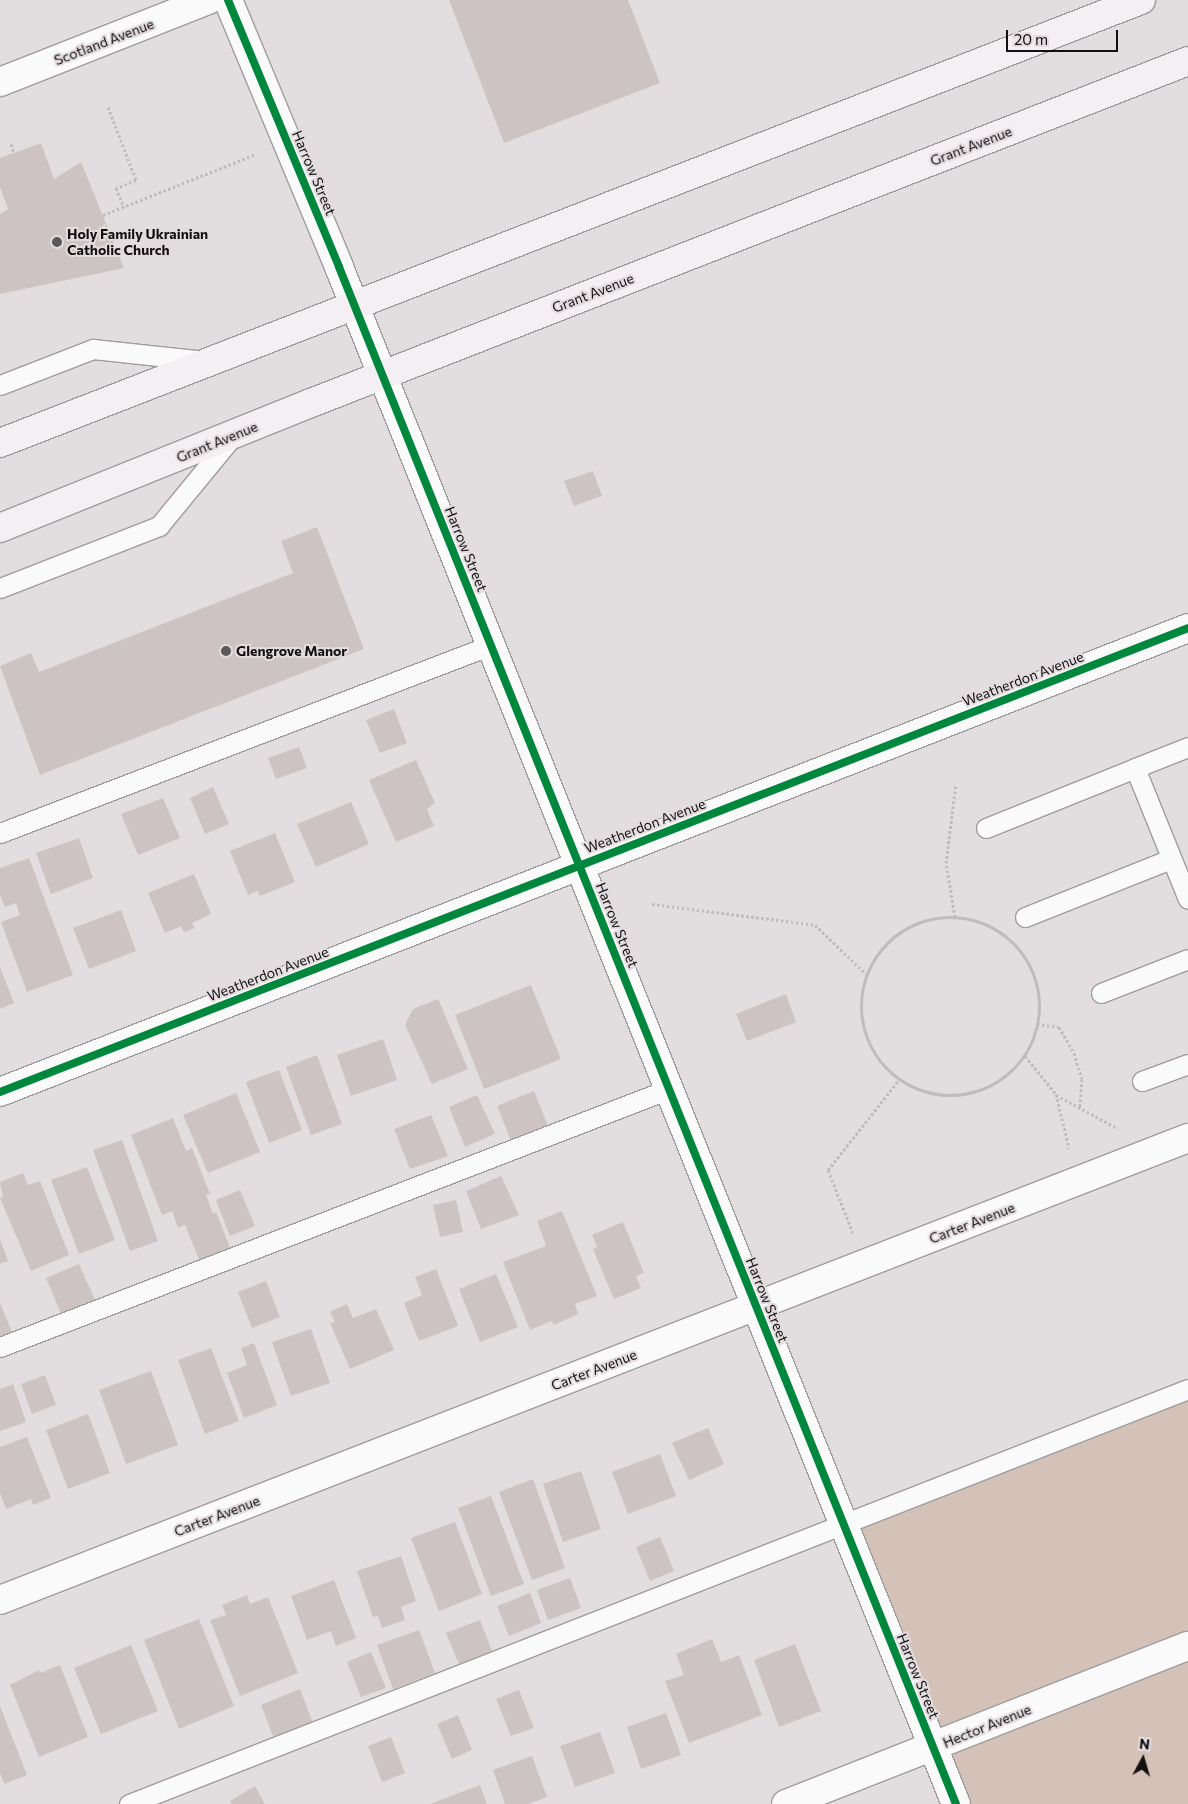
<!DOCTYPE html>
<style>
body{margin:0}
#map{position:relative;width:1188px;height:1804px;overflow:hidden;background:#e2dddf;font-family:Commissioner,sans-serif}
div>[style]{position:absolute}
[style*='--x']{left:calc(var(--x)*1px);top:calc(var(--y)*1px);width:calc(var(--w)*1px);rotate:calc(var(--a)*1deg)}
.green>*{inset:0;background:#d4c1b8}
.building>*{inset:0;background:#cec3c3}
.path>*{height:3px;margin-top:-1.5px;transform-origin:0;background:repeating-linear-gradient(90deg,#bebdbe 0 2.5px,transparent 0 5px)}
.path>.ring{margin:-1.5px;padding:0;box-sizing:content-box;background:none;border:3px solid #bebdbe;border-radius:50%}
.roads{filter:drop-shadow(1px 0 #9f9c9d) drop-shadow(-1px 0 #9f9c9d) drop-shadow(0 1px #9f9c9d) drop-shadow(0 -1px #9f9c9d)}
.service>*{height:19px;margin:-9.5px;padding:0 9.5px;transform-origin:9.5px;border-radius:9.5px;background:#fbfafa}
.minor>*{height:28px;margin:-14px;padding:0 14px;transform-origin:14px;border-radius:14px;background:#fbfafa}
.tertiary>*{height:28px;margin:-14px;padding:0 14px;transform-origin:14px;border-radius:14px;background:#fbfafa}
.secondary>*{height:28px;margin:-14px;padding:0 14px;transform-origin:14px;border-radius:14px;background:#f4eff3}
.cycleway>*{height:8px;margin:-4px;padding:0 4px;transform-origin:4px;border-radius:4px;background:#00873e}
.dots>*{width:14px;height:14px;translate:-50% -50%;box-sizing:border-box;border:2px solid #e3dcde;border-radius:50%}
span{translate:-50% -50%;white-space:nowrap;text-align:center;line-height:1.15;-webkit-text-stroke:4px #e3dcde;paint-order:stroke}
.street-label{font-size:14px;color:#121011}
.poi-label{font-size:14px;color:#121011;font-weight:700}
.left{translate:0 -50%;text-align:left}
.north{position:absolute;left:1118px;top:1734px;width:50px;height:50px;-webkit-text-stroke:4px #e3dcde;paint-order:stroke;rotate:6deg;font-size:14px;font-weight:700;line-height:20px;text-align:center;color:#121011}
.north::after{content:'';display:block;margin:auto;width:18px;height:22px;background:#121011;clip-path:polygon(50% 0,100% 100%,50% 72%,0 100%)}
.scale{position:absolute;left:1006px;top:30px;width:112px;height:22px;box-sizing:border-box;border:2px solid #121011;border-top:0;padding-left:6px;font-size:15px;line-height:18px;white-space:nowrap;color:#121011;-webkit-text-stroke:4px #e3dcde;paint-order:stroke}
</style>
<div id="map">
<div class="green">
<i style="clip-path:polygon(1188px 1389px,1188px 1804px,956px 1804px,844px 1525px)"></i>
</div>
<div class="building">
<i style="clip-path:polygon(449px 0,628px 0,660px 83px,504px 143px)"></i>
<i style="clip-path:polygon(41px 143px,54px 179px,81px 162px,124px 268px,0 294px,0 214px,8px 209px,0 187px,0 158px)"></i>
<i style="clip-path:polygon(593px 471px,602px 496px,574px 506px,564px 481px)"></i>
<i style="clip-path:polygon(317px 527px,364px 649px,40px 775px,0 666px,31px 653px,39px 672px,293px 573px,281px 541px)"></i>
<i style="clip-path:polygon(394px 709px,407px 743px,380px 753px,366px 720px)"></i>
<i style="clip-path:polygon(299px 747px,307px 768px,276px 779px,268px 758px)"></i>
<i style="clip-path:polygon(416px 760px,435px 803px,427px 809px,434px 826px,396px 842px,369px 780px)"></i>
<i style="clip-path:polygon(213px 787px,229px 824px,205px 834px,190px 798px)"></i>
<i style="clip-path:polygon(163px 798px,180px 838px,138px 855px,121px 814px)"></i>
<i style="clip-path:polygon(351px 802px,369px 844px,316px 867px,297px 824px)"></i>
<i style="clip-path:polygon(275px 833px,295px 882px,260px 896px,258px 891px,248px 895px,230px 851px)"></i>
<i style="clip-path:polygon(79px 838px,93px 878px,51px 894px,36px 853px)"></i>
<i style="clip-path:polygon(29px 858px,73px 975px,27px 992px,1px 922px,20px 915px,16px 903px,5px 907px,0 895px,0 868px)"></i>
<i style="clip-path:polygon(194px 874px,211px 914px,192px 923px,195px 928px,184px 932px,181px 926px,165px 933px,148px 893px)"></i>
<i style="clip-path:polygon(121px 910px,136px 951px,89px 969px,73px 928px)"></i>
<i style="clip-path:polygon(0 967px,14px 1003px,0 1009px)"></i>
<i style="clip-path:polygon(531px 985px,561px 1059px,484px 1089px,455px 1015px)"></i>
<i style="clip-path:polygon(786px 994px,796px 1022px,747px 1041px,736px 1014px)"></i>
<i style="clip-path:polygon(438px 999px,468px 1069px,432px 1084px,405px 1025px,413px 1009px)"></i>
<i style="clip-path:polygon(383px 1039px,397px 1080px,351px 1096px,337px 1055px)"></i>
<i style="clip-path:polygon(317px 1055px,342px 1124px,311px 1135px,286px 1067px)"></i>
<i style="clip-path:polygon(279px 1070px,302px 1130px,269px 1143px,246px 1082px)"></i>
<i style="clip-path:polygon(534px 1091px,548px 1126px,511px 1141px,497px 1106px)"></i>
<i style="clip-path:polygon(236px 1093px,260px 1152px,208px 1173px,183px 1115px)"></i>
<i style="clip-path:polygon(477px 1095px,495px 1134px,465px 1147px,449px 1107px)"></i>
<i style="clip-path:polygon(431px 1115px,448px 1156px,410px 1169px,394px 1129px)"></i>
<i style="clip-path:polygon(173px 1118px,186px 1151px,192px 1148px,210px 1194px,206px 1195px,213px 1214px,216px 1212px,231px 1250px,200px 1262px,185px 1225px,178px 1228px,172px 1211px,162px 1215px,131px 1135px)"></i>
<i style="clip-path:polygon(122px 1140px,158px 1241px,130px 1251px,93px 1150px)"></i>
<i style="clip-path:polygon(87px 1167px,115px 1240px,79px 1254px,51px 1180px)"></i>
<i style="clip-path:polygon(23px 1173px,28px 1185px,40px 1181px,69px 1255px,31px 1271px,0 1198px,3px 1197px,0 1182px)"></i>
<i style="clip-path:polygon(501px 1176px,519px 1215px,481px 1229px,466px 1191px)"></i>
<i style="clip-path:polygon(240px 1190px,255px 1226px,230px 1236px,216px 1200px)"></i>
<i style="clip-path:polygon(456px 1200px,463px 1232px,440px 1237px,433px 1205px)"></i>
<i style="clip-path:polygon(562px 1211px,597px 1296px,575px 1304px,578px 1314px,554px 1325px,551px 1321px,530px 1330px,503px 1262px,546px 1246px,537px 1221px)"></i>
<i style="clip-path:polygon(623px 1222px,644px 1273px,636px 1276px,641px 1288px,614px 1299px,593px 1249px,597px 1247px,592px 1235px)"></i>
<i style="clip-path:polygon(0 1239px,8px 1261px,0 1264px)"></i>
<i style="clip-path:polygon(79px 1264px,96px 1302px,62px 1316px,46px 1278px)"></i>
<i style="clip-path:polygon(436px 1269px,458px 1326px,419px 1341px,404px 1303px,422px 1295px,415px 1277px)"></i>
<i style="clip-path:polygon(496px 1274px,518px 1327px,480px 1342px,459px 1289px)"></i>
<i style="clip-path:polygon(266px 1281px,280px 1317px,252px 1328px,238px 1292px)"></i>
<i style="clip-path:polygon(0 1303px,12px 1332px,0 1337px)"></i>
<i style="clip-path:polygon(347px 1304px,353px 1318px,376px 1309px,394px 1350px,350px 1369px,330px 1323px,335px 1322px,330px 1312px)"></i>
<i style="clip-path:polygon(311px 1329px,330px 1383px,291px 1396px,272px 1342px)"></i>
<i style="clip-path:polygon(254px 1343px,277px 1405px,244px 1418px,227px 1373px,247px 1365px,241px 1348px)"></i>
<i style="clip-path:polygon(211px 1348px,239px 1421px,205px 1434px,178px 1360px)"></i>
<i style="clip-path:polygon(151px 1371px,178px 1445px,126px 1464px,99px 1390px)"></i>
<i style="clip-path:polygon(45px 1375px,56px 1405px,32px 1414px,21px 1384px)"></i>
<i style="clip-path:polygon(13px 1384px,26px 1422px,0 1431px,0 1389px)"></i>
<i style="clip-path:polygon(88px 1414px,110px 1473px,68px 1489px,46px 1430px)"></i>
<i style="clip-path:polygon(708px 1428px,724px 1464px,689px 1480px,672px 1443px)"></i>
<i style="clip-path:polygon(27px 1437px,51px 1498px,33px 1505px,31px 1499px,6px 1509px,0 1493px,0 1447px)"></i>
<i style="clip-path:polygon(660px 1454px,676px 1496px,628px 1514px,612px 1472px)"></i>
<i style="clip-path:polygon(581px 1471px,601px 1529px,563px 1542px,543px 1484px)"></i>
<i style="clip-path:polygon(533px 1479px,565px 1568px,532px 1580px,499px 1492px)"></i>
<i style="clip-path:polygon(491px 1496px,524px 1584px,491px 1596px,458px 1508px)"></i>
<i style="clip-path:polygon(455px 1522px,482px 1594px,439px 1611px,411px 1538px)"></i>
<i style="clip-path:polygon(660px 1537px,674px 1571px,650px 1581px,636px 1547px)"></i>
<i style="clip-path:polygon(401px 1556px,416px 1601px,401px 1607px,405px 1620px,382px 1628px,378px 1616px,373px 1617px,357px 1571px)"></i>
<i style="clip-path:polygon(570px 1578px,581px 1608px,548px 1620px,537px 1590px)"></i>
<i style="clip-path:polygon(334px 1580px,356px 1638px,336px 1646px,331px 1631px,307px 1640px,291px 1596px)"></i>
<i style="clip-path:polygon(530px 1593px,541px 1623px,509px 1636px,497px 1606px)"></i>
<i style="clip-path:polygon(247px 1595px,250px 1604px,268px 1597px,298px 1673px,240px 1696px,210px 1620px,226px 1615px,222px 1605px)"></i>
<i style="clip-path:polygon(199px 1619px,234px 1706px,179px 1729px,144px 1640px)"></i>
<i style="clip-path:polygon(480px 1620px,492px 1651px,459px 1664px,446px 1633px)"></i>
<i style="clip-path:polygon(419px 1630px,435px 1673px,393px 1689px,377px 1645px)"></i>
<i style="clip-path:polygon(712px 1639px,721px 1662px,739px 1655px,762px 1715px,689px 1743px,665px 1681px,684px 1675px,676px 1654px)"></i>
<i style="clip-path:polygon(795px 1644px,821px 1711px,779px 1727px,754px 1660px)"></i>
<i style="clip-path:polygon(131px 1645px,158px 1711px,101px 1734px,74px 1668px)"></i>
<i style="clip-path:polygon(371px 1652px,386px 1688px,361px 1697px,347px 1662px)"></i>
<i style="clip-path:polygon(60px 1665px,88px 1737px,39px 1757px,10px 1685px,39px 1670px,40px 1673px)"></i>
<i style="clip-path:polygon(300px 1689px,314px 1726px,275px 1741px,261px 1705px)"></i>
<i style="clip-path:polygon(519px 1690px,534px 1728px,511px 1736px,496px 1699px)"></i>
<i style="clip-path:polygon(0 1706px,27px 1775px,4px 1784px,0 1773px)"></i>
<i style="clip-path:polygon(666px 1713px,681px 1755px,641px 1769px,627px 1727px)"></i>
<i style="clip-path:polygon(458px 1715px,472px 1750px,452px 1759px,437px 1724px)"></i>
<i style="clip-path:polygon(600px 1732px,615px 1773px,575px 1787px,560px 1746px)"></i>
<i style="clip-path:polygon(391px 1737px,405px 1773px,382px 1782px,368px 1746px)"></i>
<i style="clip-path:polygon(532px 1756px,547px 1797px,528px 1804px,505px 1804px,493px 1770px)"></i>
<i style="clip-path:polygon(480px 1785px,487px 1804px,430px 1804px)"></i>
<i style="clip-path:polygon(255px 1786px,265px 1804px,232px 1804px,230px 1801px)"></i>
</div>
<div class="path">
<i style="--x:108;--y:107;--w:78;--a:69"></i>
<i style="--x:136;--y:180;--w:22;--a:158"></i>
<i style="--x:116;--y:188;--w:21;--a:67"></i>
<i style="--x:11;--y:144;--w:9;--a:72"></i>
<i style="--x:103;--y:215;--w:165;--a:-21.7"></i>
<i style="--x:652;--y:904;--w:164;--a:7.3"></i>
<i style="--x:815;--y:925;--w:72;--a:43.9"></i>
<i style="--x:955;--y:917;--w:55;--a:-99.5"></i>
<i style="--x:946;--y:863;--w:80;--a:-82.8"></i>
<i class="ring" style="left:861px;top:917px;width:175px;height:175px"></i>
<i style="--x:1037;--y:1024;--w:22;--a:8"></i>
<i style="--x:1059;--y:1027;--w:30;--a:60"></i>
<i style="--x:1074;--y:1053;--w:27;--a:73"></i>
<i style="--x:1082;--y:1079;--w:28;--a:94"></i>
<i style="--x:1025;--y:1056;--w:49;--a:50.8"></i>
<i style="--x:1056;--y:1094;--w:56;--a:76.5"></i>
<i style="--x:1056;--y:1095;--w:69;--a:28.4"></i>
<i style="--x:853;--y:1233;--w:68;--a:-111.6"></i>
<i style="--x:828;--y:1170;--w:115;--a:-51.7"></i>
</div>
<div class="roads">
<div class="service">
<i style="--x:0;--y:385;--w:100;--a:-21.2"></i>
<i style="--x:93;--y:349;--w:113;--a:6.1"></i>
<i style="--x:0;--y:588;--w:171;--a:-21.3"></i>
<i style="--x:159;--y:526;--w:115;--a:-50.6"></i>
<i style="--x:1188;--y:747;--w:57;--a:158.4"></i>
<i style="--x:1135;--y:768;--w:141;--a:68"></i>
<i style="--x:986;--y:828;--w:161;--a:-21.9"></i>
<i style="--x:0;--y:833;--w:526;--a:-20.95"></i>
<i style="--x:1025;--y:917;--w:157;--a:-21.7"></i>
<i style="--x:1101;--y:993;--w:93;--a:-21.3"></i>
<i style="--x:1142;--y:1081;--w:49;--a:-20.3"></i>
<i style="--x:0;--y:1347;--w:717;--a:-21.09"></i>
<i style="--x:129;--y:1804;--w:1137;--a:-21.4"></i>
</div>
<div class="minor">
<i style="--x:0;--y:82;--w:224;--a:-21.5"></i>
<i style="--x:0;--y:1092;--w:1275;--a:-21.33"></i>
<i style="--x:0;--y:1600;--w:1275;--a:-21.25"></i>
<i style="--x:786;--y:1804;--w:432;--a:-21.5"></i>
</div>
<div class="tertiary">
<i style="--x:228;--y:0;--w:289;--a:67.4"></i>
<i style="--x:339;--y:267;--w:1656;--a:68.13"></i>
</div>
<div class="secondary">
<i style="--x:0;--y:443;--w:1224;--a:-21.22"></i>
<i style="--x:0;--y:528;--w:335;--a:-21.9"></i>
<i style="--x:311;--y:403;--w:941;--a:-21.3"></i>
</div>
</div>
<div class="cycleway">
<i style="--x:228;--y:0;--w:289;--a:67.4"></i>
<i style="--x:339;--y:267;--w:1656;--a:68.13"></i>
<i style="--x:0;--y:1092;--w:1275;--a:-21.33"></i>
</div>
<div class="dots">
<i style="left:57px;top:242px;background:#5b5859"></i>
<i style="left:226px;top:651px;background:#5b5859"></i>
</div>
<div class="street-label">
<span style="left:104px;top:42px;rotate:-21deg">Scotland Avenue</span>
<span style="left:971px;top:146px;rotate:-21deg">Grant Avenue</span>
<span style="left:314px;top:173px;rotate:67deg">Harrow Street</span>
<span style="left:593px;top:293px;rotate:-21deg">Grant Avenue</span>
<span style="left:217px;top:442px;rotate:-22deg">Grant Avenue</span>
<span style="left:466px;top:549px;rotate:68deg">Harrow Street</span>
<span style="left:1023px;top:679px;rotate:-21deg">Weatherdon Avenue</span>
<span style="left:645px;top:826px;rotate:-21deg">Weatherdon Avenue</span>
<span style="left:617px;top:925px;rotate:68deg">Harrow Street</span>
<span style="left:268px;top:974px;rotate:-21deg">Weatherdon Avenue</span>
<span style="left:972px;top:1223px;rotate:-21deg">Carter Avenue</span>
<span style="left:767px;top:1300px;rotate:68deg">Harrow Street</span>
<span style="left:594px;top:1370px;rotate:-21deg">Carter Avenue</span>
<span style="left:217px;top:1516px;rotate:-21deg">Carter Avenue</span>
<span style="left:918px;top:1676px;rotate:68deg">Harrow Street</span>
<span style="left:987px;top:1726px;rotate:-22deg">Hector Avenue</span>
</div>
<div class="poi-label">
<span class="left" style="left:67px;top:242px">Holy Family Ukrainian<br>Catholic Church</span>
<span class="left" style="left:236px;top:651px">Glengrove Manor</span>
</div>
<div class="north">N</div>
<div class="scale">20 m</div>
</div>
